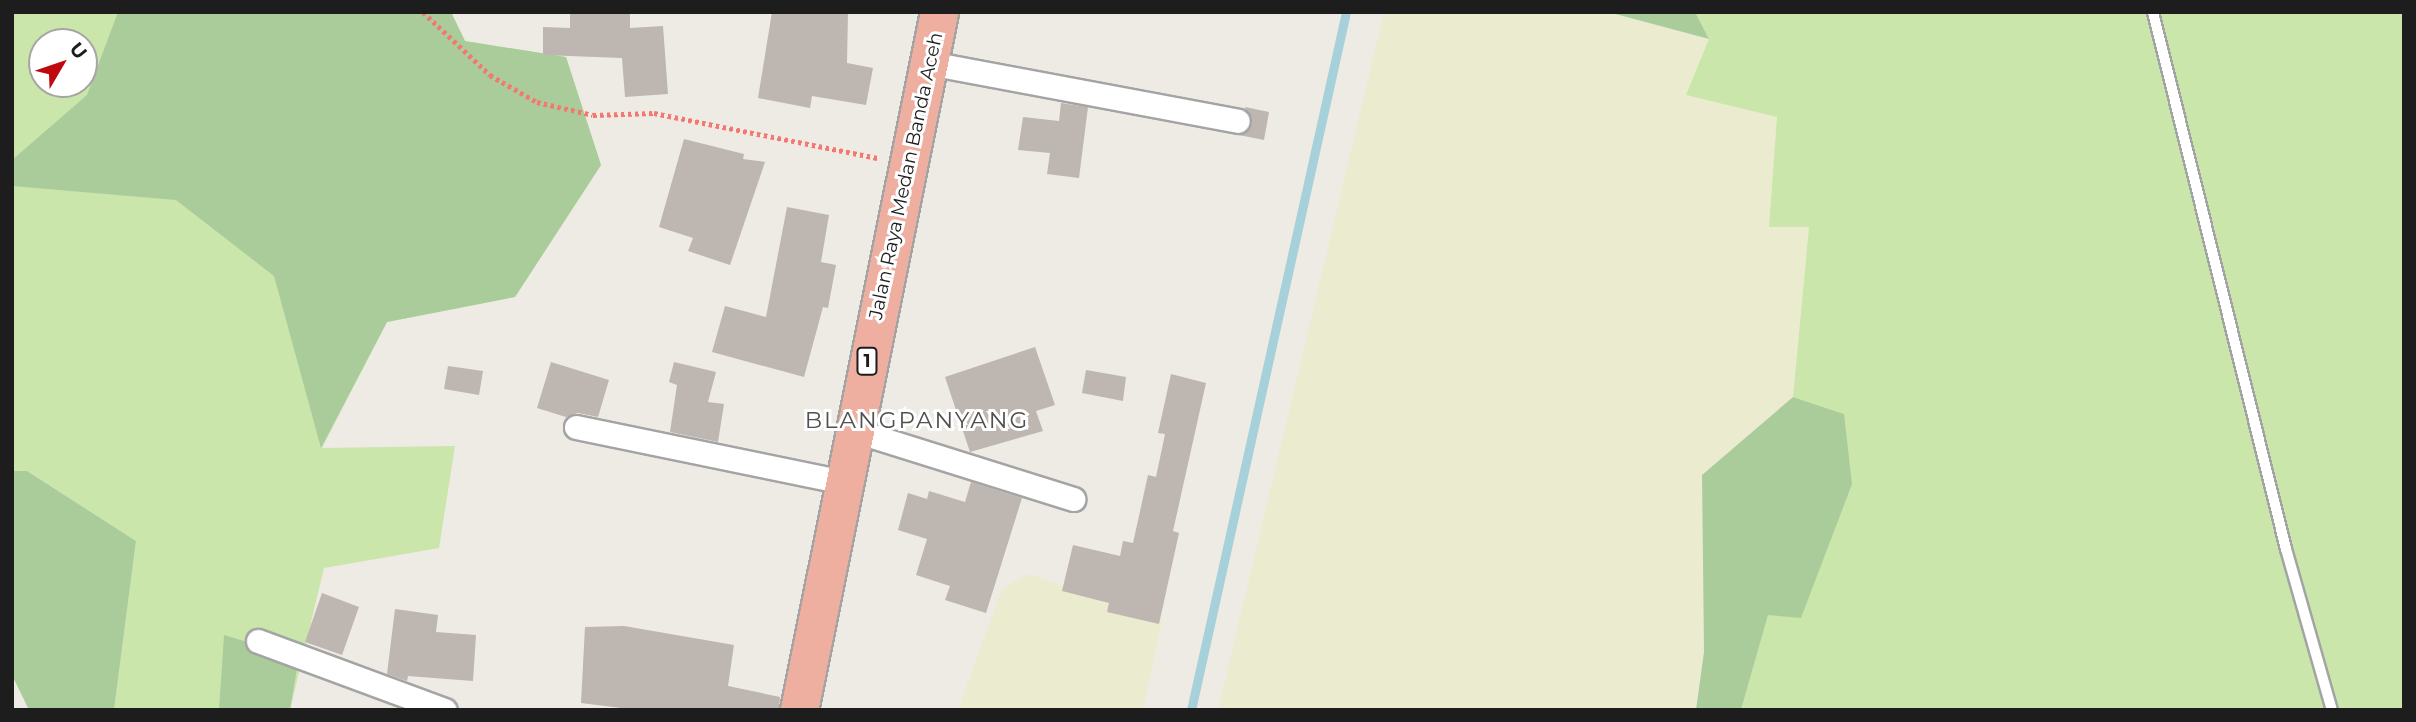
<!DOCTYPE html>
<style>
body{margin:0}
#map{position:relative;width:2416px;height:722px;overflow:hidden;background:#eeeae4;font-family:Montserrat,sans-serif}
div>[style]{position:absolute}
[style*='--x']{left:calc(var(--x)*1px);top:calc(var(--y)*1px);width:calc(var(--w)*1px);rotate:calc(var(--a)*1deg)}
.farmland>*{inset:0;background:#ebeccf}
.grass>*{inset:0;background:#cae6ab}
.forest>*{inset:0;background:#aacc9a}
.stream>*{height:9px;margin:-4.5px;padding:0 4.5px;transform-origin:4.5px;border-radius:4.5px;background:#a6d0da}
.building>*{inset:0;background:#beb6b0}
.path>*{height:4.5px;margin-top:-2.25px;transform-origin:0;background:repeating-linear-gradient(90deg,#f4786f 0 3.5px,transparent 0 7px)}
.roads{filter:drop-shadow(2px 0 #a4a4a4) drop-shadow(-2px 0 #a4a4a4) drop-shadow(0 2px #a4a4a4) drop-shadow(0 -2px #a4a4a4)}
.service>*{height:10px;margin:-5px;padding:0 5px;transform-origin:5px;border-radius:5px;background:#fff}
.minor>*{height:23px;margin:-11.5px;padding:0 11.5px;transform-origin:11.5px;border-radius:11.5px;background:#fff}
.trunk>*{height:37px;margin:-18.5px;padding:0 18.5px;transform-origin:18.5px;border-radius:18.5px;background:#eeaea0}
span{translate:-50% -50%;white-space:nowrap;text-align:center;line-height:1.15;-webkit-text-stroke:6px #fff;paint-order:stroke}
.shield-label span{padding:2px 5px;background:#fff;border:2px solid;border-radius:5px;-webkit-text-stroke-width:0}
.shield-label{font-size:18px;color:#1d1d1d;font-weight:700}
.street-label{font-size:19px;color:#1d1d1d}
.quarter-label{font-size:23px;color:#505050;letter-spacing:2px}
.frame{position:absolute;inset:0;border:14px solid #1d1d1d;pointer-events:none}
.north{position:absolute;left:28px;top:28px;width:70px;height:70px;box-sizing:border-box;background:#fff;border:2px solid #a5a5a5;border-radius:50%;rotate:51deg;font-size:19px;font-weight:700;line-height:28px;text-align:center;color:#1d1d1d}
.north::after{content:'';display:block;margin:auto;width:24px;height:32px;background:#c2080f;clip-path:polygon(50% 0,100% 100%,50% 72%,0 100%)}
</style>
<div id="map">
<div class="farmland">
<i style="clip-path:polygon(1384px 12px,1608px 12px,1709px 39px,1778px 117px,1769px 226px,1809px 226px,1793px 397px,1702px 475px,1704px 652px,1696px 710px,1218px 710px)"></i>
<i style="clip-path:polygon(1029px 574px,1162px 620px,1143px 710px,958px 710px,1002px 589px)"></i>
</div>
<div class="grass">
<i style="clip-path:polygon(evenodd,12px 12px,451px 12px,465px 41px,566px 57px,601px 165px,515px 297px,387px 322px,322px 448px,455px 446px,439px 548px,324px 568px,290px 710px,114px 710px,136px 541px,27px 471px,12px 471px,12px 12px,42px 42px,84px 42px,84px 84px,42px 84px,42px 42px)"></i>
<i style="clip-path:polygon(1695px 12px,2404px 12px,2404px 710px,1741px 710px,1768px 614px,1844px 414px,1793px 397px,1809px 227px,1769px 227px,1777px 117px,1686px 95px,1709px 39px)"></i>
</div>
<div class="forest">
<i style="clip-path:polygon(118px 12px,451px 12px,465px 41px,566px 57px,601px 165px,515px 297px,387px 322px,321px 448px,274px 276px,176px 200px,12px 186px,12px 160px,87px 95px)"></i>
<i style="clip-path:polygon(1608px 12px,1695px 12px,1709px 39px)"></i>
<i style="clip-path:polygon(1793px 397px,1844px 414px,1852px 484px,1801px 618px,1768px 615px,1741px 710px,1696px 710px,1704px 652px,1702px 475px)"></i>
<i style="clip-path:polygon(12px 471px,27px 471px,136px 541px,114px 710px,29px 710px,12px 675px)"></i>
<i style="clip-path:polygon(224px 635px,299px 657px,290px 710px,219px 710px)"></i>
</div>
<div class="stream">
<i style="--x:1191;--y:710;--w:715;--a:-77.48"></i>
</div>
<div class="building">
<i style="clip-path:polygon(570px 12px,630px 12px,630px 28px,663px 26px,668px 94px,625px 97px,622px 58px,543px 55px,543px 27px,570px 28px)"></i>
<i style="clip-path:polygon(772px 12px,848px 12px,847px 63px,873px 68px,866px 105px,812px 96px,810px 108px,758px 98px)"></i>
<i style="clip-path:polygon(1061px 103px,1088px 107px,1079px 178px,1047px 174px,1050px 153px,1018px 150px,1023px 117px,1059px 121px)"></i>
<i style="clip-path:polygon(1245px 107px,1269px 112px,1264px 140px,1239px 135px,1252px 124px)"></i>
<i style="clip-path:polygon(684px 139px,744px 154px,743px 159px,765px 162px,730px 265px,688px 251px,693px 238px,659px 227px)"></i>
<i style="clip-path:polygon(787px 207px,829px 215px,821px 262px,836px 265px,828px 308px,823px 307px,804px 377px,712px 352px,725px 306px,766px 317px)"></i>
<i style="clip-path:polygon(1035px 347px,1055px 405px,1036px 411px,1043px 431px,970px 452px,945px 377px)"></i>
<i style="clip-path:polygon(551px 362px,609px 380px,598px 417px,578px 413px,566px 417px,537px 408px)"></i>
<i style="clip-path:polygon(674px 362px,716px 372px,708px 402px,724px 404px,718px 442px,670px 432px,677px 385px,669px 382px)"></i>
<i style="clip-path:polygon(448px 366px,483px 371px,479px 395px,444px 389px)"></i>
<i style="clip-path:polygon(1086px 370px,1126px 377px,1123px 401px,1082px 393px)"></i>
<i style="clip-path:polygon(1171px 374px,1206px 383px,1173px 531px,1179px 533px,1159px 624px,1107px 612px,1109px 603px,1062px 591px,1073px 545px,1120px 556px,1123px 541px,1133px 543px,1148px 475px,1156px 477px,1165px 434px,1158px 433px)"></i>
<i style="clip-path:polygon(971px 482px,1022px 498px,986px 613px,945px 600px,950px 586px,916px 575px,927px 539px,898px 530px,908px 493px,927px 499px,929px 491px,965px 502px)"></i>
<i style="clip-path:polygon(322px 593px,359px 607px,342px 655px,305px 642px)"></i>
<i style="clip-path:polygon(395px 609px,438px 615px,436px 632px,476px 635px,473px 681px,408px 676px,407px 681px,387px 674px)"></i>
<i style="clip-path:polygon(624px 626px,734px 645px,728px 686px,780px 697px,779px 710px,637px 710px,581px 703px,585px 627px)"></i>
</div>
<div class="path">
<i style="--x:423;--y:12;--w:92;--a:43.2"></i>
<i style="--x:490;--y:75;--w:54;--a:29.9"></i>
<i style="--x:537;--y:102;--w:57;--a:13.1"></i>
<i style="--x:593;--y:115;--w:61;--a:-1.9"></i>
<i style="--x:654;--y:113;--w:228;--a:11.4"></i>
</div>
<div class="roads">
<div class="service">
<i style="--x:2153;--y:12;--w:553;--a:76.09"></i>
<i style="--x:2286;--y:549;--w:167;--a:74.1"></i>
</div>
<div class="minor">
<i style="--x:929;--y:63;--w:314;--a:10.6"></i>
<i style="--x:576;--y:427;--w:273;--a:11.6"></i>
<i style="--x:853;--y:430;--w:231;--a:17.4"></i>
<i style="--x:258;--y:641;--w:199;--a:20.3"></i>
</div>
<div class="trunk">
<i style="--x:799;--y:710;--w:712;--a:-78.66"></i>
</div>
</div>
<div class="shield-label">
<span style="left:867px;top:361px">1</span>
</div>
<div class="street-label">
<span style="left:906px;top:176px;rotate:-78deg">Jalan Raya Medan Banda Aceh</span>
</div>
<div class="quarter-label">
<span style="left:917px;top:420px">BLANGPANYANG</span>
</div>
<div class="frame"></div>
<div class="north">U</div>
</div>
